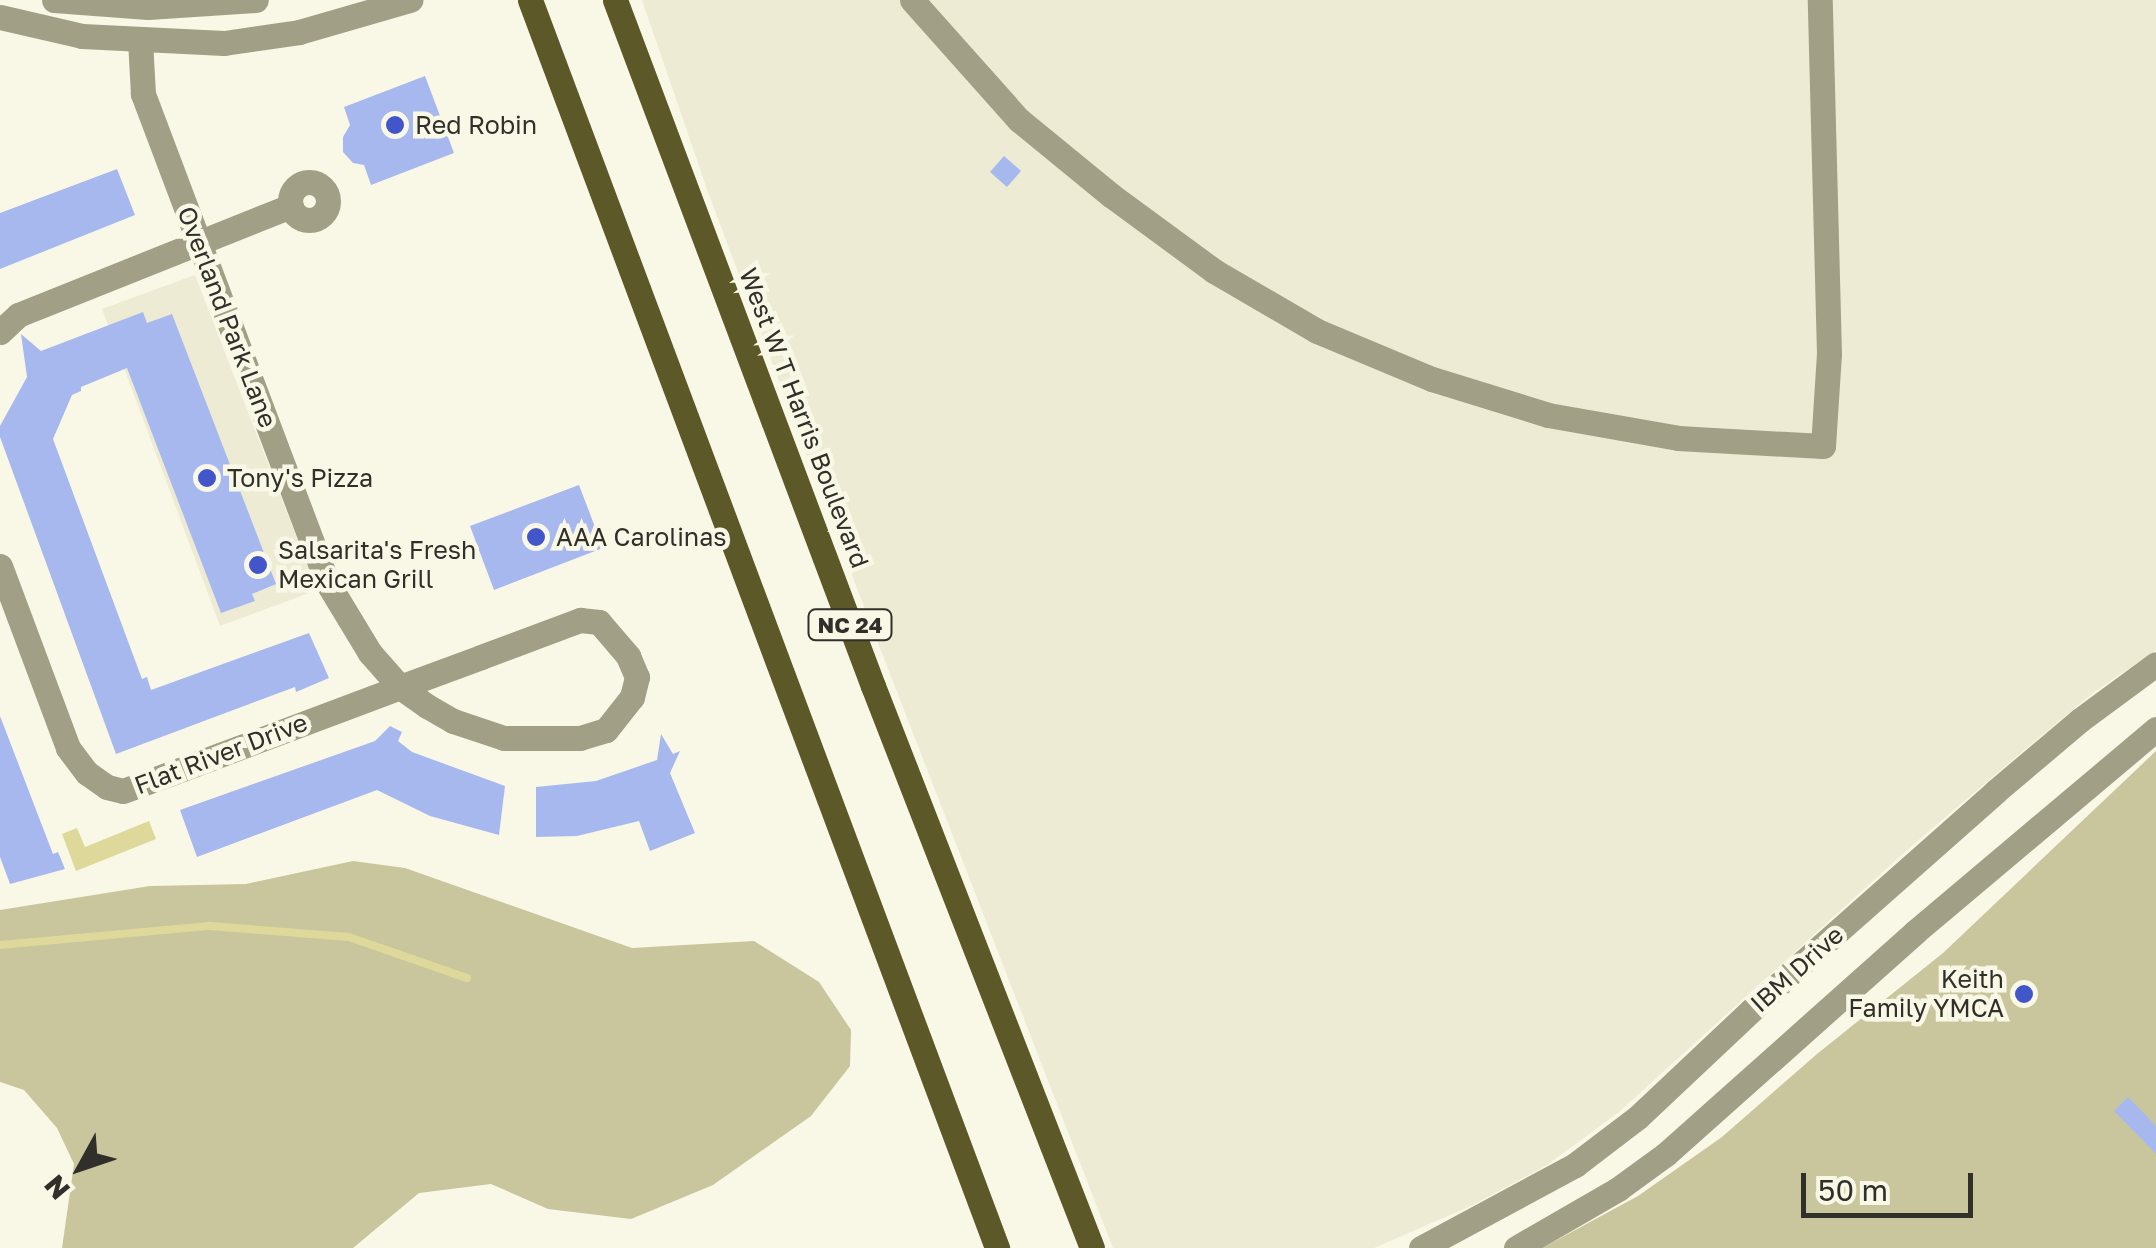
<!DOCTYPE html>
<style>
body{margin:0}
#map{position:relative;width:2156px;height:1248px;overflow:hidden;background:#f9f8e6;font-family:"Golos Text",sans-serif}
div>[style]{position:absolute}
[style*='--x']{left:calc(var(--x)*1px);top:calc(var(--y)*1px);width:calc(var(--w)*1px);rotate:calc(var(--a)*1deg)}
.built>*{inset:0;background:#edebd3}
.green>*{inset:0;background:#c9c59d}
.water>*{inset:0;background:#ded99a}
.stream>*{height:8px;margin:-4px;padding:0 4px;transform-origin:4px;border-radius:4px;background:#ded99a}
.building>*{inset:0;background:#a7b8ef}
.minor>*{height:25px;margin:-12.5px;padding:0 12.5px;transform-origin:12.5px;border-radius:12.5px;background:#a19f86}
.minor>.ring{margin:-12.5px;padding:0;box-sizing:content-box;background:none;border:25px solid #a19f86;border-radius:50%}
.major>*{height:25px;margin:-12.5px;padding:0 12.5px;transform-origin:12.5px;border-radius:12.5px;background:#5c5827}
.dots>*{width:28px;height:28px;translate:-50% -50%;box-sizing:border-box;border:5px solid #f9f8e6;border-radius:50%}
span{translate:-50% -50%;white-space:nowrap;text-align:center;line-height:1.15;-webkit-text-stroke:9px #f9f8e6;paint-order:stroke}
.shield-label span{padding:2px 8px;background:#f9f8e6;border:2px solid;border-radius:8px;-webkit-text-stroke-width:0}
.shield-label{font-size:22px;color:#302f29;font-weight:700}
.poi-label{font-size:25px;color:#302f29}
.left{translate:0 -50%;text-align:left}
.right{translate:-100% -50%;text-align:right}
.street-label{font-size:25px;color:#302f29}
.north{position:absolute;left:30px;top:1118px;width:100px;height:100px;-webkit-text-stroke:8px #f9f8e6;paint-order:stroke;rotate:230deg;font-size:28px;font-weight:700;line-height:40px;text-align:center;color:#302f29}
.north::after{content:'';display:block;margin:auto;width:35px;height:45px;background:#302f29;clip-path:polygon(50% 0,100% 100%,50% 72%,0 100%)}
.scale{position:absolute;left:1801px;top:1173px;width:172px;height:45px;box-sizing:border-box;border:5px solid #302f29;border-top:0;padding-left:12px;font-size:30px;line-height:35px;white-space:nowrap;color:#302f29;-webkit-text-stroke:8px #f9f8e6;paint-order:stroke}
</style>
<div id="map">
<div class="built">
<i style="clip-path:polygon(642px 0,2156px 0,2156px 650px,2094px 692px,2009px 763px,1907px 850px,1619px 1112px,1547px 1165px,1473px 1205px,1374px 1248px,1113px 1248px,866px 612px,709px 195px)"></i>
<i style="clip-path:polygon(195px 275px,317px 590px,220px 626px,102px 309px)"></i>
</div>
<div class="green">
<i style="clip-path:polygon(2156px 751px,2156px 1248px,1542px 1248px,1638px 1196px,1722px 1137px,1817px 1054px,1943px 953px)"></i>
<i style="clip-path:polygon(353px 861px,405px 868px,632px 948px,754px 941px,819px 982px,851px 1030px,850px 1066px,811px 1116px,713px 1185px,631px 1219px,548px 1209px,491px 1184px,419px 1193px,353px 1248px,62px 1248px,74px 1164px,57px 1128px,24px 1090px,0 1082px,0 910px,150px 886px,246px 884px)"></i>
</div>
<div class="water">
<i style="clip-path:polygon(149px 821px,156px 839px,76px 871px,62px 834px,77px 828px,85px 847px)"></i>
</div>
<div class="stream">
<i style="--x:0;--y:945;--w:211;--a:-5.2"></i>
<i style="--x:210;--y:926;--w:139;--a:4.5"></i>
<i style="--x:349;--y:937;--w:125;--a:19.2"></i>
</div>
<div class="building">
<i style="clip-path:polygon(425px 76px,454px 153px,371px 185px,364px 165px,353px 163px,343px 152px,343px 137px,350px 125px,344px 107px)"></i>
<i style="clip-path:polygon(1004px 156px,1021px 171px,1007px 187px,990px 172px)"></i>
<i style="clip-path:polygon(117px 169px,135px 215px,0 269px,0 213px)"></i>
<i style="clip-path:polygon(143px 312px,147px 323px,172px 314px,276px 584px,252px 594px,255px 601px,221px 613px,127px 368px,81px 387px,81px 391px,72px 395px,53px 439px,142px 679px,147px 677px,151px 690px,309px 633px,329px 678px,296px 692px,295px 687px,116px 754px,0 437px,0 426px,27px 377px,21px 334px,41px 351px)"></i>
<i style="clip-path:polygon(579px 485px,603px 548px,494px 590px,470px 526px)"></i>
<i style="clip-path:polygon(0 716px,53px 854px,58px 852px,65px 869px,10px 884px,0 857px)"></i>
<i style="clip-path:polygon(390px 726px,402px 732px,398px 741px,412px 752px,505px 786px,499px 835px,430px 816px,377px 790px,197px 857px,180px 810px,375px 741px)"></i>
<i style="clip-path:polygon(661px 734px,673px 754px,680px 751px,670px 773px,695px 833px,650px 851px,639px 821px,577px 836px,536px 837px,536px 787px,596px 781px,657px 760px)"></i>
<i style="clip-path:polygon(2128px 1097px,2156px 1126px,2156px 1154px,2114px 1111px)"></i>
</div>
<div class="minor">
<i style="--x:54;--y:0;--w:94;--a:4.3"></i>
<i style="--x:148;--y:7;--w:108;--a:-3.7"></i>
<i style="--x:912;--y:0;--w:161;--a:48.3"></i>
<i style="--x:1019;--y:120;--w:120;--a:39.3"></i>
<i style="--x:1112;--y:196;--w:127;--a:36.3"></i>
<i style="--x:1214;--y:271;--w:119;--a:30.2"></i>
<i style="--x:1317;--y:331;--w:125;--a:22.7"></i>
<i style="--x:1432;--y:379;--w:121;--a:17.2"></i>
<i style="--x:1548;--y:415;--w:132;--a:10"></i>
<i style="--x:1678;--y:438;--w:145;--a:3.2"></i>
<i style="--x:1823;--y:446;--w:92;--a:-86.3"></i>
<i style="--x:1829;--y:354;--w:354;--a:-91.5"></i>
<i style="--x:0;--y:17;--w:84;--a:13"></i>
<i style="--x:82;--y:36;--w:142;--a:2.8"></i>
<i style="--x:224;--y:43;--w:76;--a:-8.3"></i>
<i style="--x:299;--y:32;--w:116;--a:-16.1"></i>
<i class="ring" style="left:290px;top:182px;width:13px;height:13px"></i>
<i style="--x:0;--y:332;--w:25;--a:-43"></i>
<i style="--x:18;--y:315;--w:294;--a:-21.8"></i>
<i style="--x:0;--y:566;--w:194;--a:69.5"></i>
<i style="--x:68;--y:748;--w:31;--a:53"></i>
<i style="--x:87;--y:773;--w:24;--a:35"></i>
<i style="--x:107;--y:787;--w:16;--a:14"></i>
<i style="--x:123;--y:791;--w:49;--a:-20.3"></i>
<i style="--x:169;--y:774;--w:247;--a:-20.6"></i>
<i style="--x:400;--y:687;--w:86;--a:-20.3"></i>
<i style="--x:481;--y:657;--w:106;--a:-20.5"></i>
<i style="--x:580;--y:620;--w:19;--a:6"></i>
<i style="--x:599;--y:622;--w:45;--a:49.5"></i>
<i style="--x:628;--y:656;--w:23;--a:67"></i>
<i style="--x:637;--y:677;--w:21;--a:104"></i>
<i style="--x:632;--y:697;--w:42;--a:128.2"></i>
<i style="--x:606;--y:730;--w:27;--a:163"></i>
<i style="--x:580;--y:738;--w:76;--a:180"></i>
<i style="--x:504;--y:738;--w:54;--a:-161.6"></i>
<i style="--x:453;--y:721;--w:30;--a:-150"></i>
<i style="--x:427;--y:706;--w:33;--a:-145"></i>
<i style="--x:400;--y:687;--w:45;--a:-131.4"></i>
<i style="--x:370;--y:653;--w:83;--a:-121.2"></i>
<i style="--x:327;--y:582;--w:522;--a:-110.66"></i>
<i style="--x:143;--y:94;--w:54;--a:-93.2"></i>
<i style="--x:1421;--y:1248;--w:175;--a:-28.3"></i>
<i style="--x:1575;--y:1165;--w:79;--a:-37.3"></i>
<i style="--x:1638;--y:1117;--w:214;--a:-43.3"></i>
<i style="--x:1794;--y:970;--w:270;--a:-41.5"></i>
<i style="--x:1996;--y:791;--w:110;--a:-40.2"></i>
<i style="--x:2080;--y:720;--w:94;--a:-36.4"></i>
<i style="--x:1516;--y:1248;--w:118;--a:-30"></i>
<i style="--x:1618;--y:1189;--w:59;--a:-36.1"></i>
<i style="--x:1666;--y:1154;--w:334;--a:-41.7"></i>
<i style="--x:1915;--y:932;--w:315;--a:-40.1"></i>
</div>
<div class="major">
<i style="--x:530;--y:0;--w:1333;--a:69.48"></i>
<i style="--x:615;--y:0;--w:733;--a:69.39"></i>
<i style="--x:873;--y:686;--w:603;--a:68.71"></i>
</div>
<div class="dots">
<i style="left:395px;top:125px;background:#4256c9"></i>
<i style="left:207px;top:478px;background:#4256c9"></i>
<i style="left:536px;top:537px;background:#4256c9"></i>
<i style="left:258px;top:565px;background:#4256c9"></i>
<i style="left:2024px;top:994px;background:#4256c9"></i>
</div>
<div class="shield-label">
<span style="left:850px;top:625px">NC 24</span>
</div>
<div class="poi-label">
<span class="left" style="left:415px;top:125px">Red Robin</span>
<span class="left" style="left:227px;top:478px">Tony's Pizza</span>
<span class="left" style="left:556px;top:537px">AAA Carolinas</span>
<span class="left" style="left:278px;top:565px">Salsarita's Fresh<br>Mexican Grill</span>
<span class="right" style="left:2004px;top:994px">Keith<br>Family YMCA</span>
</div>
<div class="street-label">
<span style="left:227px;top:317px;rotate:69deg">Overland Park Lane</span>
<span style="left:804px;top:418px;rotate:69deg">West W T Harris Boulevard</span>
<span style="left:221px;top:754px;rotate:-21deg">Flat River Drive</span>
<span style="left:1797px;top:969px;rotate:-42deg">IBM Drive</span>
</div>
<div class="north">N</div>
<div class="scale">50 m</div>
</div>
